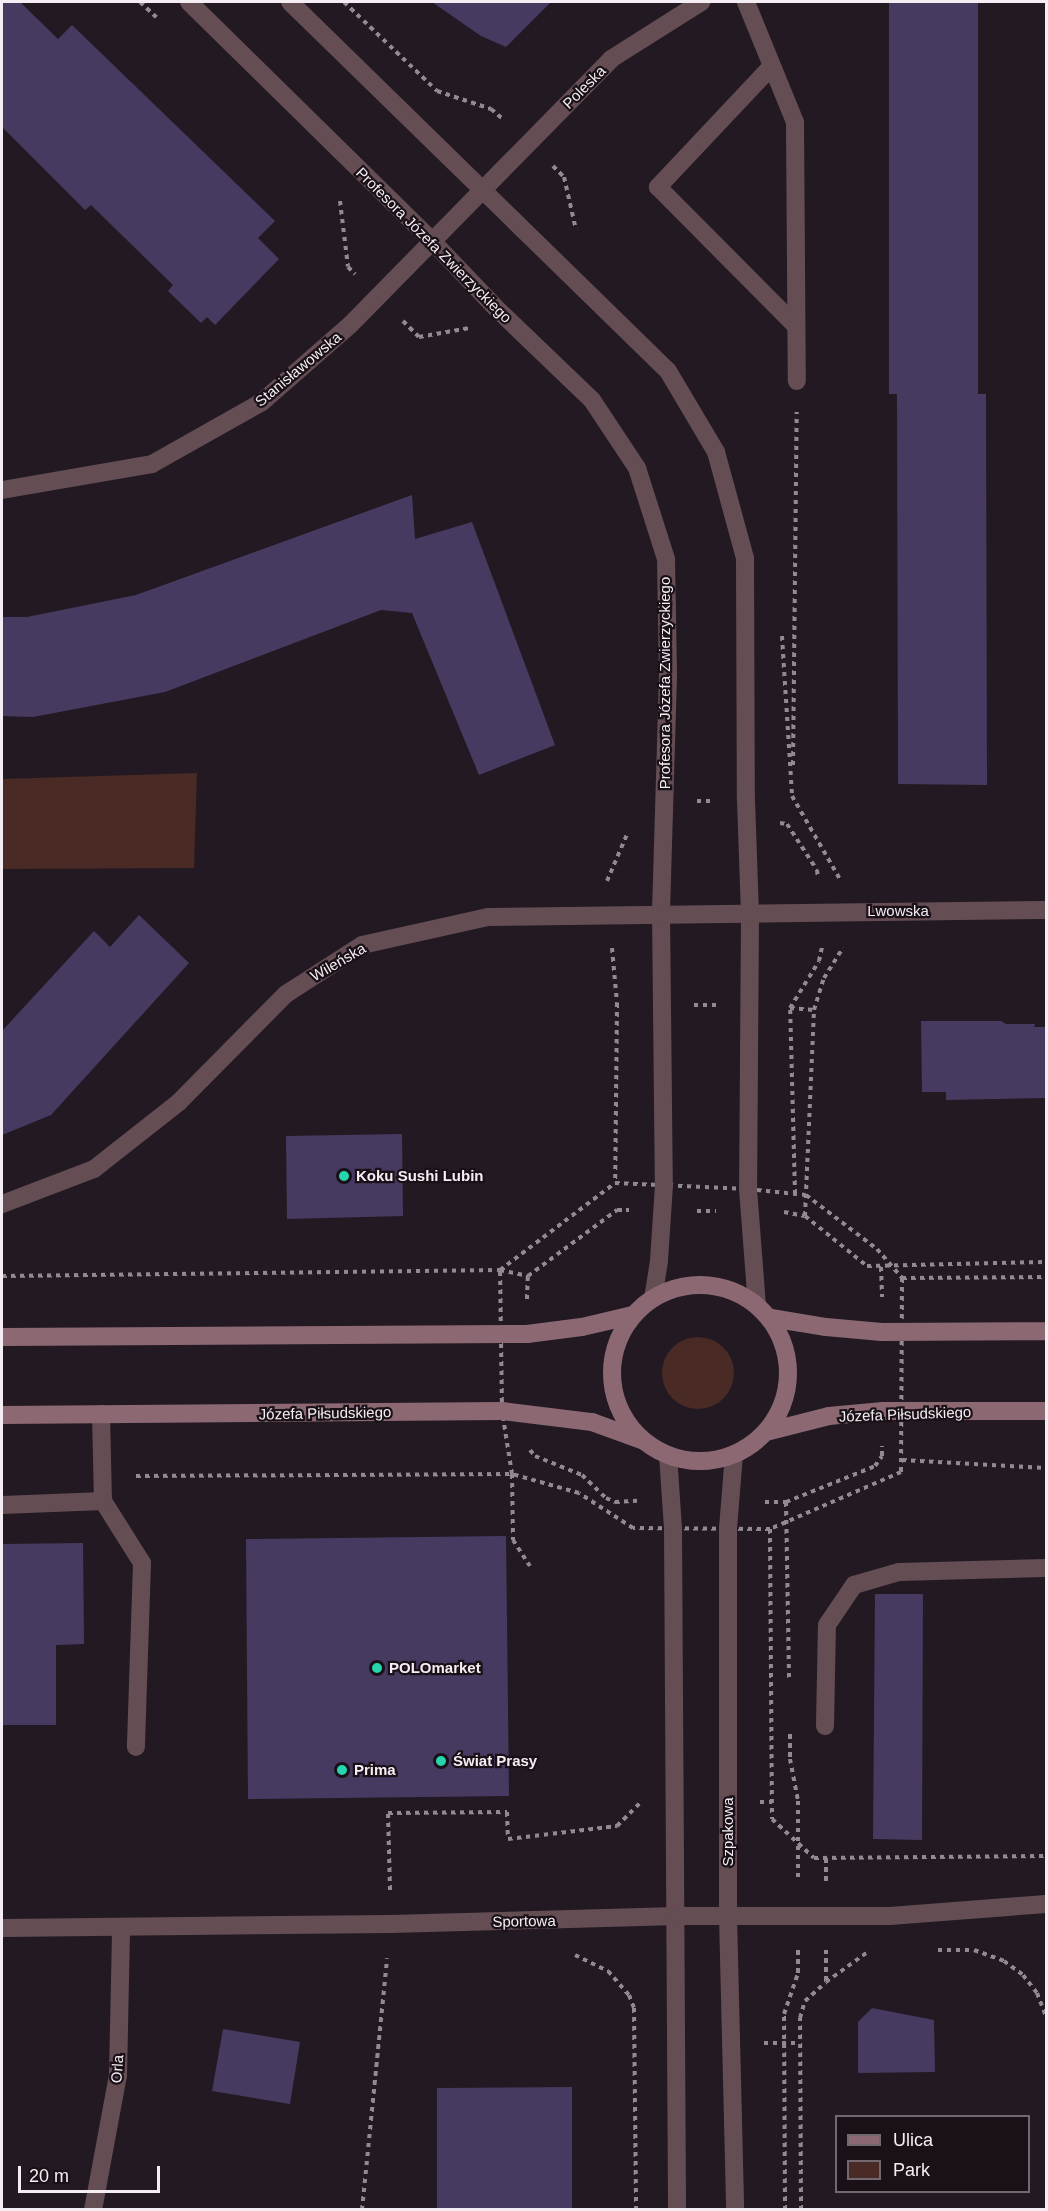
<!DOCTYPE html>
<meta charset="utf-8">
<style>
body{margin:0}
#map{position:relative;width:1048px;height:2211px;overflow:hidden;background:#231922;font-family:Arial,sans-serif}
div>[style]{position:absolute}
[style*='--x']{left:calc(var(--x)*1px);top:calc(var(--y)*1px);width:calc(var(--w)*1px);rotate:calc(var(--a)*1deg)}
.green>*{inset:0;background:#492a24}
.round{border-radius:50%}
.building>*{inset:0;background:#473a61}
.path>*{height:4px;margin-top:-2px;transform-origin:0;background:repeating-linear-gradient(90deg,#928a91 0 4.5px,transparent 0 9px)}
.lane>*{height:18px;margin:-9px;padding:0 9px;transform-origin:9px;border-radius:9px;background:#644e53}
.street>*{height:18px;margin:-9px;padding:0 9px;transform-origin:9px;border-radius:9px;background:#644e53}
.secondary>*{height:18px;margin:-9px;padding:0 9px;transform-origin:9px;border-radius:9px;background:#8c6972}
.secondary>.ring{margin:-9px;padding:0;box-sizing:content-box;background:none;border:18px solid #8c6972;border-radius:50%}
.dots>*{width:16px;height:16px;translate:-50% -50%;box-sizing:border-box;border:3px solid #1a1018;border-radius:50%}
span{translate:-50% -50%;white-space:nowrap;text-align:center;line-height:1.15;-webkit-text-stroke:4.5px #1a1018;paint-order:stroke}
.street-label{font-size:15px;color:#f4edf3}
.poi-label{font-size:15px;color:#f4edf3;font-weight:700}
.left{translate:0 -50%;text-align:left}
.frame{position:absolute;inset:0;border:3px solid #f4edf3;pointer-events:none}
.legend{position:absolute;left:835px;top:2115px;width:195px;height:78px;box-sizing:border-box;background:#1a1018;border:2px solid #716870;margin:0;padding:8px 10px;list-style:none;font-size:18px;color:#f4edf3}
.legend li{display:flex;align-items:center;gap:12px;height:30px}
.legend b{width:30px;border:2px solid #716870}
.scale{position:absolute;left:18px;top:2166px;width:142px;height:27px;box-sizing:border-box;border:3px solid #f4edf3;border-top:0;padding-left:8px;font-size:18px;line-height:21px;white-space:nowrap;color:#f4edf3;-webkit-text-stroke:4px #1a1018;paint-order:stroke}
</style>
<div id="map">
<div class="green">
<i style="clip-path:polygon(197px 773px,194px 868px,2px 869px,2px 779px)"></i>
<i class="round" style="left:662px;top:1337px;width:72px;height:72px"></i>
</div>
<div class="building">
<i style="clip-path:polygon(2px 2px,20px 2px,58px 39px,72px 25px,275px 221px,258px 238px,279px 259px,215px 325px,207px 317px,201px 323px,168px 291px,173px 285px,91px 205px,85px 210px,2px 127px)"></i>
<i style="clip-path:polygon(432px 2px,551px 2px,506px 47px,481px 36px)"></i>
<i style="clip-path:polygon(889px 2px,978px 2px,978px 394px,986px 394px,987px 785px,898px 784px,897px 394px,889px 394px)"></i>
<i style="clip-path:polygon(412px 495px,415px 539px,472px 522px,555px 745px,479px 775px,412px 613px,381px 610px,165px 692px,33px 717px,2px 716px,2px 617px,27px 617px,136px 595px)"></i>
<i style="clip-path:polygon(139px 915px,189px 963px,51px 1115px,2px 1135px,2px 1031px,94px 931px,110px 947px)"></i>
<i style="clip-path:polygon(921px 1021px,1001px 1021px,1006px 1024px,1035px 1024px,1034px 1027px,1047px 1027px,1047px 1098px,946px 1100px,946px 1092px,922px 1092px)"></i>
<i style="clip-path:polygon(402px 1134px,403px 1216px,287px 1219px,286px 1136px)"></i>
<i style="clip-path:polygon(506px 1536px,509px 1796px,248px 1799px,246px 1539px)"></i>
<i style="clip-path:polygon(83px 1543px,84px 1644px,56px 1645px,56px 1725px,2px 1725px,2px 1544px)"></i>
<i style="clip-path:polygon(875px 1594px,923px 1594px,922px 1840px,873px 1839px)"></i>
<i style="clip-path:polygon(872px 2008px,934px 2020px,935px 2072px,858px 2073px,858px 2022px)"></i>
<i style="clip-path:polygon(223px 2029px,300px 2042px,290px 2104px,212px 2091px)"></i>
<i style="clip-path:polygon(572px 2087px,572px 2210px,437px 2210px,437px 2088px)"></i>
</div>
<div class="path">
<i style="--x:140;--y:2;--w:26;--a:43"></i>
<i style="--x:344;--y:2;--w:129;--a:43.7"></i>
<i style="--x:437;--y:91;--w:57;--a:18.4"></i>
<i style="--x:491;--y:109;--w:17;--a:40"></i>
<i style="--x:553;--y:166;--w:16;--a:45"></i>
<i style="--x:564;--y:177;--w:54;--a:77.2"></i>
<i style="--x:340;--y:201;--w:66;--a:83.1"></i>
<i style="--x:348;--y:267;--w:10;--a:45"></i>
<i style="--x:403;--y:321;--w:23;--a:45"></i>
<i style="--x:419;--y:337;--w:51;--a:-10.2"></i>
<i style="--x:782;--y:636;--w:160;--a:86.4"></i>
<i style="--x:792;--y:796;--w:96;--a:60"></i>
<i style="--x:793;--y:765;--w:353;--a:-89.4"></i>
<i style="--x:697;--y:801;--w:17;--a:0"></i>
<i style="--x:780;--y:823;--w:7;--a:8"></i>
<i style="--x:787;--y:824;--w:55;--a:56.9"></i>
<i style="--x:817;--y:870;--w:8;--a:83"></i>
<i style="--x:607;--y:881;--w:53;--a:-66.8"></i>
<i style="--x:612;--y:948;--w:55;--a:84.8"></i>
<i style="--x:617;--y:1003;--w:180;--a:90.6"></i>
<i style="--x:694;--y:1005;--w:23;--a:0"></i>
<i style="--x:790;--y:1008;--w:24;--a:5"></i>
<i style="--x:615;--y:1183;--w:133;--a:2.6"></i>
<i style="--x:748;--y:1189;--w:58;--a:5.9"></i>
<i style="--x:806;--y:1195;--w:89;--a:37.3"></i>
<i style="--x:877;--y:1249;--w:38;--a:49"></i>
<i style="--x:902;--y:1278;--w:194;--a:90.3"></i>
<i style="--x:901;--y:1472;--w:143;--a:156.5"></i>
<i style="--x:770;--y:1529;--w:137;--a:-179.6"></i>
<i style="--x:633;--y:1528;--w:64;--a:-147.1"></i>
<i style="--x:579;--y:1493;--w:70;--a:-164.2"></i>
<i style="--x:512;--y:1474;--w:64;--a:-99"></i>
<i style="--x:502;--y:1411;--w:141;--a:-90.8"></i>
<i style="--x:500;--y:1270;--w:144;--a:-37.1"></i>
<i style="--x:795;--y:1194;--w:186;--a:-91.5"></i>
<i style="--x:790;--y:1008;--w:55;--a:-58.3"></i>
<i style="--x:819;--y:961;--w:14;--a:-78"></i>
<i style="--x:697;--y:1211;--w:19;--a:0"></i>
<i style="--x:784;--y:1212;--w:21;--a:11"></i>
<i style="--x:805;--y:1216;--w:80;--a:38.9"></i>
<i style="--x:867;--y:1266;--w:179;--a:-1.3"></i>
<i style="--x:805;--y:1216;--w:206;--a:-87.5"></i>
<i style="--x:814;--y:1010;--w:34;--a:-73"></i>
<i style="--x:824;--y:978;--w:36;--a:-58"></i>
<i style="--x:881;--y:1267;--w:30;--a:88"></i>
<i style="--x:2;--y:1276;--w:498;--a:-0.7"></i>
<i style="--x:500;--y:1270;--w:29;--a:12"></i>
<i style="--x:902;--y:1278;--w:144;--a:-0.4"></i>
<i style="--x:527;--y:1299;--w:23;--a:-88"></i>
<i style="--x:528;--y:1276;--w:111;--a:-36.6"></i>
<i style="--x:617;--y:1210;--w:12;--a:0"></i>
<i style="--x:530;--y:1450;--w:8;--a:50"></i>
<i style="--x:535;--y:1456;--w:51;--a:22"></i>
<i style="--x:582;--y:1475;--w:33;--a:44"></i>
<i style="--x:606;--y:1498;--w:10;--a:24"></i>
<i style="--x:615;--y:1502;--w:22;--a:-3"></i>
<i style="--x:902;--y:1460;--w:144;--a:3.2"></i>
<i style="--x:136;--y:1476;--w:376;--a:-0.3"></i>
<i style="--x:512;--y:1474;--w:66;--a:89.1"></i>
<i style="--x:513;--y:1540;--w:31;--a:57"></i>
<i style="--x:765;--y:1502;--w:21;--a:0"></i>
<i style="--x:786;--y:1502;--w:96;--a:-22"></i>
<i style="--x:875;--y:1466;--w:12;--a:-55"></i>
<i style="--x:882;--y:1456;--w:10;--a:-90"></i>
<i style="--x:786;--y:1502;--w:177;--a:89"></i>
<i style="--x:770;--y:1529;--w:290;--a:89.6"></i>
<i style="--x:772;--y:1819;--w:57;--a:42.9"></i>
<i style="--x:814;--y:1858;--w:232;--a:-0.5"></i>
<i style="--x:790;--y:1734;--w:25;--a:90"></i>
<i style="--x:790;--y:1759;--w:43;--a:79.2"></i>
<i style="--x:798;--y:1801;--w:81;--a:90"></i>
<i style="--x:760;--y:1802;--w:12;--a:0"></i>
<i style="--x:826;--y:1858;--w:24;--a:90"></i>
<i style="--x:390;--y:1890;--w:77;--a:-91.5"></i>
<i style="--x:388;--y:1813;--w:119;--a:-0.5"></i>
<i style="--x:507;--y:1812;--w:27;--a:88"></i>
<i style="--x:508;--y:1839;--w:110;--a:-6.8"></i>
<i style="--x:617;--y:1826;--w:33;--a:-45"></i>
<i style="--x:938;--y:1950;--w:36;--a:0"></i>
<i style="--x:974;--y:1950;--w:32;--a:20"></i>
<i style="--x:1004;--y:1961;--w:24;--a:36"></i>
<i style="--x:1023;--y:1975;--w:23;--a:52"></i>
<i style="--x:1037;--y:1993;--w:25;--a:69"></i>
<i style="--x:575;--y:1955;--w:37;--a:26"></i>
<i style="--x:608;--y:1971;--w:32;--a:49"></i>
<i style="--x:629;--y:1995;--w:14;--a:69"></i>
<i style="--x:634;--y:2008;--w:202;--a:89.4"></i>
<i style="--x:826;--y:1981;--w:31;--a:-90"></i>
<i style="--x:764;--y:2043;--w:36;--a:0"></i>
<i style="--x:362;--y:2210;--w:253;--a:-84.3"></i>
<i style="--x:785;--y:2210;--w:196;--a:-90.3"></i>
<i style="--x:784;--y:2014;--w:43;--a:-71.1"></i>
<i style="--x:798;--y:1973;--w:24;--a:-90"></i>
<i style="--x:801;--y:2210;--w:192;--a:-90.3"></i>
<i style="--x:800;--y:2018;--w:18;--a:-74"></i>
<i style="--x:805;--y:2001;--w:28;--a:-42"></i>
<i style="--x:826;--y:1982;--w:53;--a:-35.8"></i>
</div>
<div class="lane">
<i style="--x:746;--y:2;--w:130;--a:67.8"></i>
<i style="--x:795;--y:122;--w:259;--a:89.6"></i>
<i style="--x:771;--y:67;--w:165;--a:133.3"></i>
<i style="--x:658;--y:187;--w:196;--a:45.2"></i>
<i style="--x:101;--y:1414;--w:87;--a:88.7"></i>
<i style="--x:103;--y:1501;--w:73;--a:57.8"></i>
<i style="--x:142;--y:1563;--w:184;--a:91.9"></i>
<i style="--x:2;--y:1505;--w:101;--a:-2.3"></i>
<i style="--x:825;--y:1726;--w:101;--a:-88.9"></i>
<i style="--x:827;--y:1625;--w:48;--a:-56"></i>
<i style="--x:854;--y:1585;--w:47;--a:-16.1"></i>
<i style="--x:899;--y:1572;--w:147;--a:-1.6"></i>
</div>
<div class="street">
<i style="--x:189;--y:2;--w:341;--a:44.5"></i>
<i style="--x:432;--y:241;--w:91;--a:46.3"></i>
<i style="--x:495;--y:307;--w:134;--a:43.8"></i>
<i style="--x:592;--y:400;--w:82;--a:56.5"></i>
<i style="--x:637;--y:468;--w:96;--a:72.3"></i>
<i style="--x:666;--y:559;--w:117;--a:89"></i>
<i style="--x:668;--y:676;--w:237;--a:91.7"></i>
<i style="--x:661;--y:913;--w:272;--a:89.4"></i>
<i style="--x:664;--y:1185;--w:76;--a:93.8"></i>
<i style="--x:659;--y:1261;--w:37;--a:99"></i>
<i style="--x:290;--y:2;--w:528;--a:44.31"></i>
<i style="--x:668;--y:371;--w:94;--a:59.3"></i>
<i style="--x:716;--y:452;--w:110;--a:74.7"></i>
<i style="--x:745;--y:558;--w:242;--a:89.8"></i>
<i style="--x:746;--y:800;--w:115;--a:88"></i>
<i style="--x:750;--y:915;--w:274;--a:90.4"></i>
<i style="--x:748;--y:1189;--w:116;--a:85.6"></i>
<i style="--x:2;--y:490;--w:152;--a:-9.8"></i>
<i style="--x:152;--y:464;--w:126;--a:-29.4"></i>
<i style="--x:262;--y:402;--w:118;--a:-41.2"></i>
<i style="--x:351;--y:324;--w:371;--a:-45.5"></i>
<i style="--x:611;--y:59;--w:107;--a:-32.3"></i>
<i style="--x:2;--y:1204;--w:98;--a:-20.8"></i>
<i style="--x:94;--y:1169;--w:108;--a:-38.2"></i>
<i style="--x:179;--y:1102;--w:152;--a:-45.3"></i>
<i style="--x:286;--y:994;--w:90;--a:-32.8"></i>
<i style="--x:362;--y:945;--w:129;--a:-12.5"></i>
<i style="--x:488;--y:917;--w:558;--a:-0.72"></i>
<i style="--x:734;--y:1454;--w:74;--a:94.6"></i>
<i style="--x:728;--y:1528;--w:388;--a:90"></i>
<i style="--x:728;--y:1916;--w:294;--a:88.6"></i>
<i style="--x:668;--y:1455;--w:73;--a:86.1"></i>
<i style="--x:673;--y:1528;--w:682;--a:89.66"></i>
<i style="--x:2;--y:1928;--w:389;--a:-0.6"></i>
<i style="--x:391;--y:1924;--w:286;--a:-1.6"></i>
<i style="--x:677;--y:1916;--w:213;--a:0"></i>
<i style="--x:890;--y:1916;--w:156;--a:-4.4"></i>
<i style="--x:93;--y:2210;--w:137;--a:-79.5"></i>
<i style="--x:118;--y:2075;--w:148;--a:-88.8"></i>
</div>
<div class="secondary">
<i class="ring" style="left:612px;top:1285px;width:158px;height:158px"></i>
<i style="--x:771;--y:1318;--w:56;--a:9.3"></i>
<i style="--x:826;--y:1327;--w:56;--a:5.1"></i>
<i style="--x:882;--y:1332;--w:164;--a:-0.3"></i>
<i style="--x:2;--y:1337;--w:525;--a:-0.33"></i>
<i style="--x:527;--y:1334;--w:55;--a:-7.3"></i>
<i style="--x:582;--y:1327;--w:52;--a:-13.2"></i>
<i style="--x:2;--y:1415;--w:500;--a:-0.46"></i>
<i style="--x:502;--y:1411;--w:91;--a:7"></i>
<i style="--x:592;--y:1422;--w:55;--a:20.1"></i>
<i style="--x:766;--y:1432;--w:65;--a:-14.3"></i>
<i style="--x:829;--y:1416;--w:54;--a:-5.3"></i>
<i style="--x:883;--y:1411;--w:163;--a:0"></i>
</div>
<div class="dots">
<i style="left:344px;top:1176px;background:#24d5ae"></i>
<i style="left:377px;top:1668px;background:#24d5ae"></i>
<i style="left:441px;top:1761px;background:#24d5ae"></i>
<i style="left:342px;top:1770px;background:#24d5ae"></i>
</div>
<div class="street-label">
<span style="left:584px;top:87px;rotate:-45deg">Poleska</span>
<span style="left:434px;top:245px;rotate:45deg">Profesora Józefa Zwierzyckiego</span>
<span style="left:298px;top:369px;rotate:-40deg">Stanisławowska</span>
<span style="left:665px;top:683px;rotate:-90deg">Profesora Józefa Zwierzyckiego</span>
<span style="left:898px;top:911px">Lwowska</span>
<span style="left:338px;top:962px;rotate:-30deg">Wileńska</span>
<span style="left:325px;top:1413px;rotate:-1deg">Józefa Piłsudskiego</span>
<span style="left:905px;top:1414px;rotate:-2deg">Józefa Piłsudskiego</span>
<span style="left:728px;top:1832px;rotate:-90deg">Szpakowa</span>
<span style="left:524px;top:1921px;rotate:-1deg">Sportowa</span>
<span style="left:117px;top:2069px;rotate:-86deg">Orla</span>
</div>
<div class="poi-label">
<span class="left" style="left:356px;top:1176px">Koku Sushi Lubin</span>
<span class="left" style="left:389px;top:1668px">POLOmarket</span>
<span class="left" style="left:453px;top:1761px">Świat Prasy</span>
<span class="left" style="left:354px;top:1770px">Prima</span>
</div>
<div class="frame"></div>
<ul class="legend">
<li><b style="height:8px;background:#8c6972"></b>Ulica</li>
<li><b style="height:16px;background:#492a24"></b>Park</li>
</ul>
<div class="scale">20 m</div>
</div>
